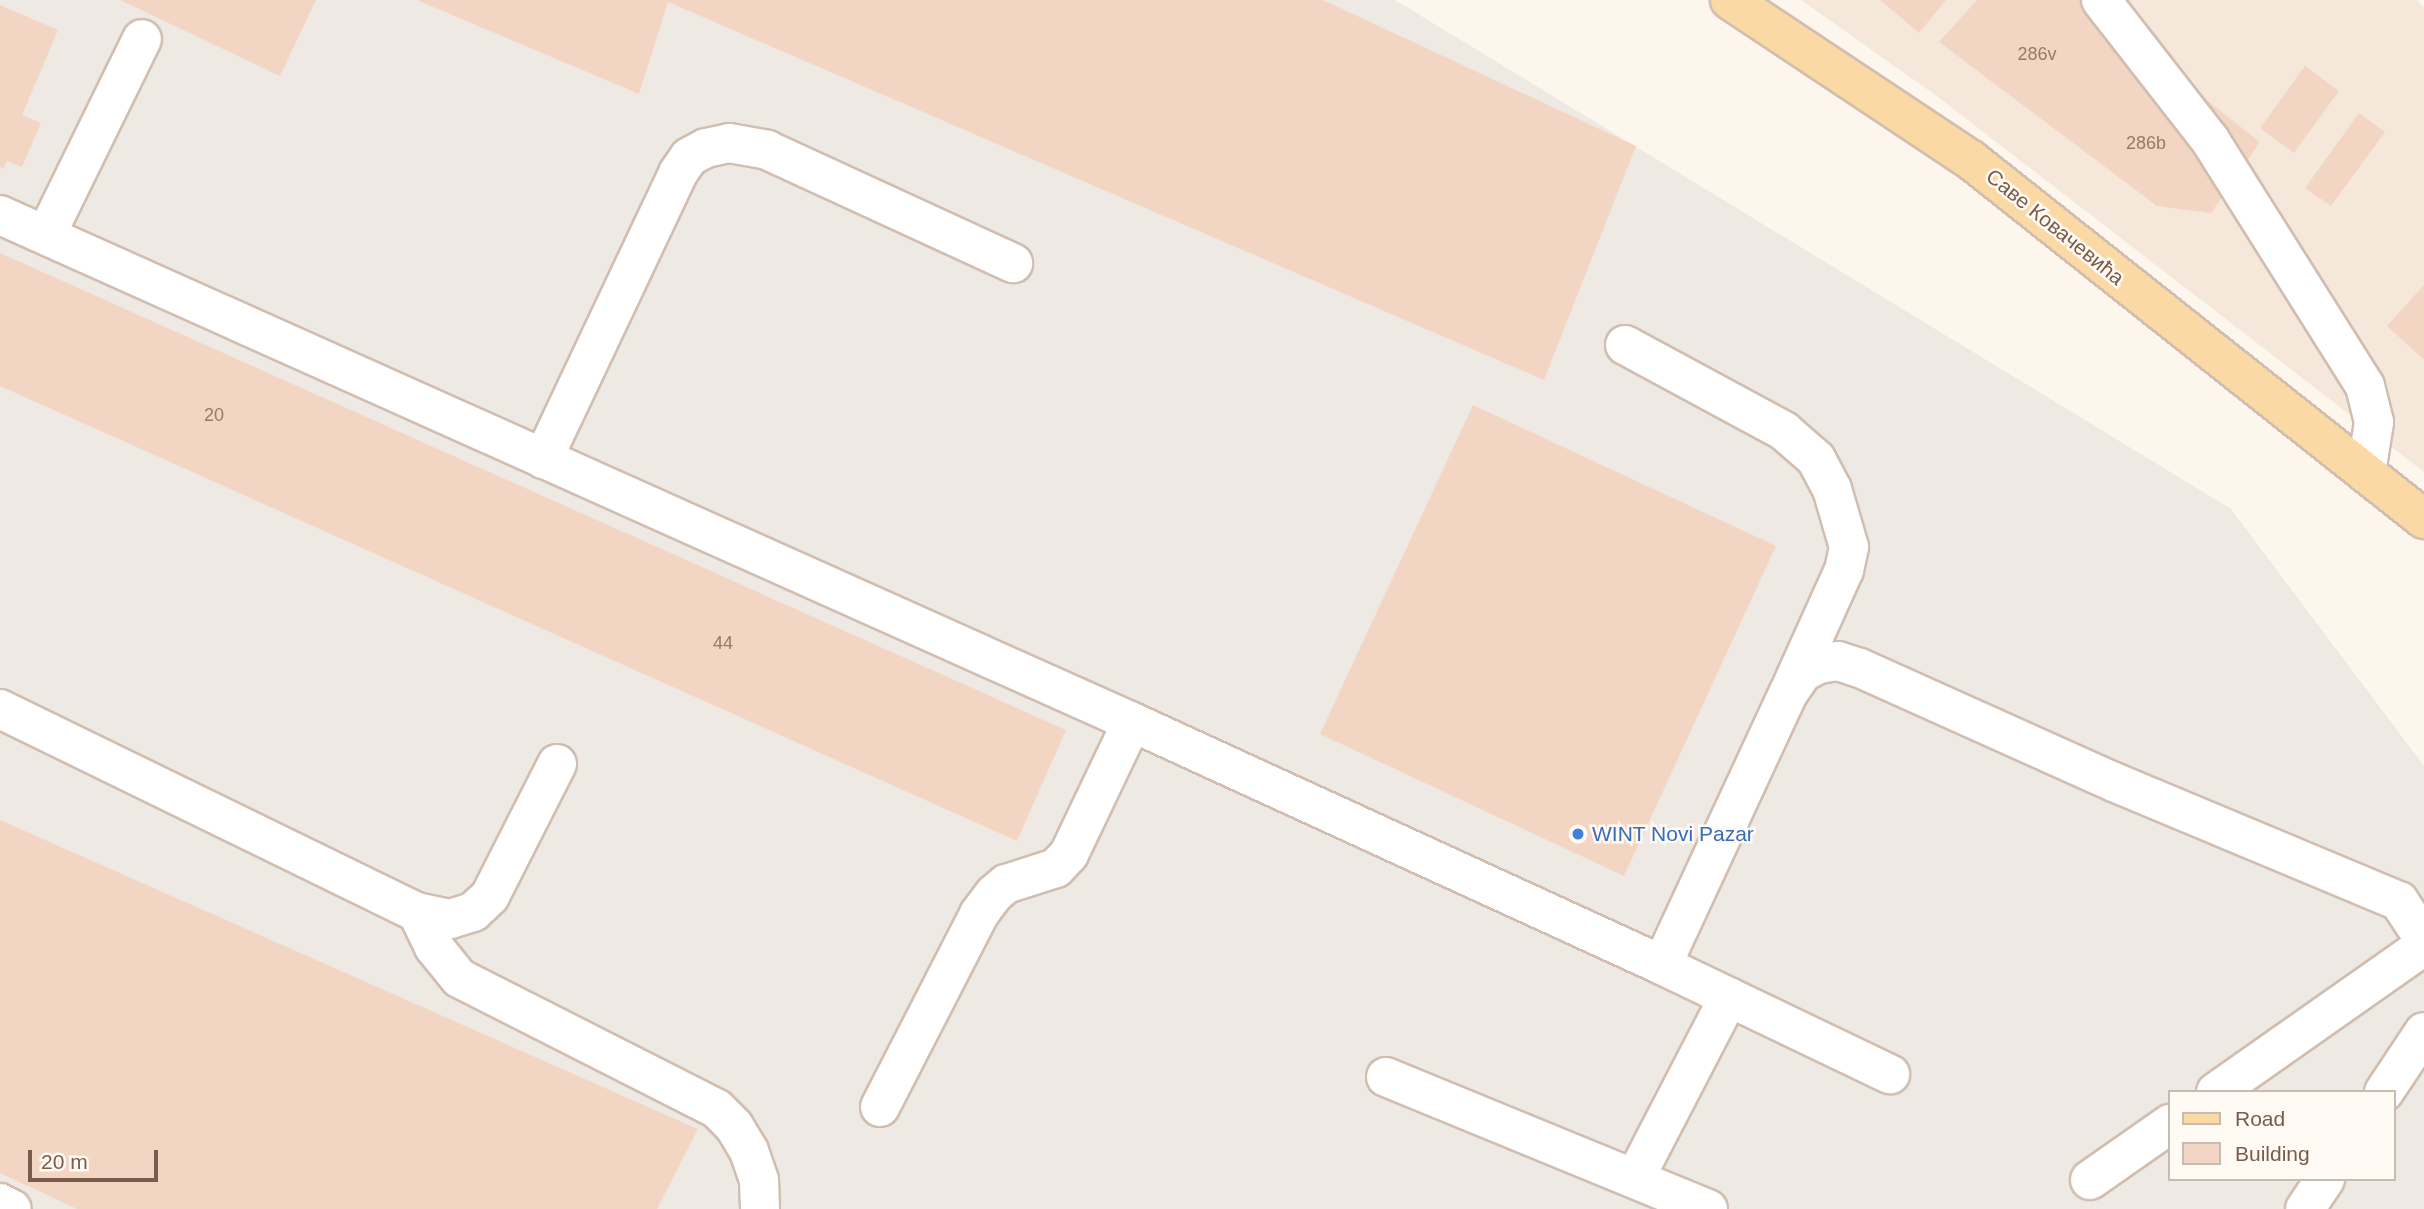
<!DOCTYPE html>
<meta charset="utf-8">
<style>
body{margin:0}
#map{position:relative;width:2424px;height:1209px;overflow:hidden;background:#fdf6ec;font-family:Helvetica,sans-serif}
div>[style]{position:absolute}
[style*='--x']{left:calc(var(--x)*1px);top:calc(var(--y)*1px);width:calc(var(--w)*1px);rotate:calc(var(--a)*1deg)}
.residential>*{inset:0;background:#f5e8da}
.industrial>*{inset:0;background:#efe9e4}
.building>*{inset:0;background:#f3d5c3}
.roads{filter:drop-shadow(2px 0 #d1beb0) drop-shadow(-2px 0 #d1beb0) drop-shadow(0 2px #d1beb0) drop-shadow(0 -2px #d1beb0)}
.minor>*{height:38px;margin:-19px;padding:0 19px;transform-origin:19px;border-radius:19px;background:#fff}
.major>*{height:38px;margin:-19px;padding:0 19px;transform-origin:19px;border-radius:19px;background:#fbd9a5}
.dots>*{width:19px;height:19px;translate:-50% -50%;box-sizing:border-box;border:4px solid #fffaf3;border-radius:50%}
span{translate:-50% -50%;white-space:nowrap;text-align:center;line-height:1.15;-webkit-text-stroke:5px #fffaf3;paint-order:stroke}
.number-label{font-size:18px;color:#987a6a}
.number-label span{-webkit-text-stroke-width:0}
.street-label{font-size:21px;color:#7a5c4d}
.shop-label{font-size:21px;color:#366cbe}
.left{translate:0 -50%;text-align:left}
.legend{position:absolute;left:2168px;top:1090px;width:228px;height:91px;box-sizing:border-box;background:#fffaf3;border:2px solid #cabbb1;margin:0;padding:9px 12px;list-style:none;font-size:21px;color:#7a5c4d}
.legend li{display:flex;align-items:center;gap:14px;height:35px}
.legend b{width:35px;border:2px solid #cabbb1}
.scale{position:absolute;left:28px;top:1150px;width:130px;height:32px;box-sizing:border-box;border:4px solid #7a5c4d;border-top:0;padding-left:9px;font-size:21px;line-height:24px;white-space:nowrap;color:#7a5c4d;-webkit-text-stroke:5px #fffaf3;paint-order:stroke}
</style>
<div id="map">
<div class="residential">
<i style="clip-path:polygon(1801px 0,2417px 0,2424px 8px,2424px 472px,1934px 94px)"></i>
</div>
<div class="industrial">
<i style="clip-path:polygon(evenodd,0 0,1395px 0,2231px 509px,2424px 766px,2424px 1209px,0 1209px,0 0,2170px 1092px,2394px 1092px,2394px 1179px,2170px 1179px,2170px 1092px)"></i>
</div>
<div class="building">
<i style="clip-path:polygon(120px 0,316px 0,280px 76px)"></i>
<i style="clip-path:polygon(417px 0,1323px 0,1636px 146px,1544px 380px,668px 2px,639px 94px)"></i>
<i style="clip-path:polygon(1880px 0,1946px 0,1919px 33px)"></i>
<i style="clip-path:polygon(1977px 0,2079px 0,2260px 142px,2211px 213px,2157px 206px,1939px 42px)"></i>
<i style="clip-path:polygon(0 5px,58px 30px,22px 115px,41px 123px,22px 167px,7px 161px,4px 169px,0 167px)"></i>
<i style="clip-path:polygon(2305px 66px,2339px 91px,2294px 153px,2260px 128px)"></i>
<i style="clip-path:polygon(2359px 113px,2385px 132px,2331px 206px,2305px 188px)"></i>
<i style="clip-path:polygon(0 253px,1066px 730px,1017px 841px,0 386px)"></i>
<i style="clip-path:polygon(2424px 285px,2424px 360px,2387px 326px)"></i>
<i style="clip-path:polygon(1473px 405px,1776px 546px,1624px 876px,1320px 734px)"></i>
<i style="clip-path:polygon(0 820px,698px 1129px,657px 1209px,77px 1209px,0 1173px)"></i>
</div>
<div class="roads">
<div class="minor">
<i style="--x:2101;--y:0;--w:177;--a:52.1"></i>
<i style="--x:2210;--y:140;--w:291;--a:57.8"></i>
<i style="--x:2365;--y:386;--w:37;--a:76"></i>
<i style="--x:2374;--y:422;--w:52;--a:98.9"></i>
<i style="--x:0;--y:215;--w:1240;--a:24.13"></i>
<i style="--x:1132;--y:722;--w:583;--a:24.63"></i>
<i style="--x:1662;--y:965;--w:253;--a:25.6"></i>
<i style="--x:46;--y:235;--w:218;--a:-63.9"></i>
<i style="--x:1625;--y:345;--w:181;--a:28.4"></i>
<i style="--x:1784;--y:431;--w:43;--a:41.2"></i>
<i style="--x:1816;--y:459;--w:34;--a:62"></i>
<i style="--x:1832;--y:489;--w:60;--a:73.7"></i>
<i style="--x:1849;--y:547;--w:24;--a:102"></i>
<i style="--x:1844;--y:570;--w:126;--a:114.3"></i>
<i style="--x:543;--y:459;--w:316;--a:-64.7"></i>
<i style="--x:678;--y:173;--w:19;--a:-55"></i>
<i style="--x:689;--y:157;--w:19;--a:-28"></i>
<i style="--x:706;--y:148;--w:24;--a:-12"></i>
<i style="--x:729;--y:143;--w:39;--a:10"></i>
<i style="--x:767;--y:150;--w:271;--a:24.7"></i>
<i style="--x:0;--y:709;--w:464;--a:26"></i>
<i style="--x:417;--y:912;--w:34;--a:12"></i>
<i style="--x:450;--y:919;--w:24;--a:-17"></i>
<i style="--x:473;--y:912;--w:23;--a:-43"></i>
<i style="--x:490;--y:896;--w:148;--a:-63.1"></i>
<i style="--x:417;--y:912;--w:39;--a:64"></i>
<i style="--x:434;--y:947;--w:40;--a:51"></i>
<i style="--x:459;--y:978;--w:289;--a:26.9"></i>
<i style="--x:717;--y:1109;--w:24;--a:45"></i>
<i style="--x:734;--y:1126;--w:29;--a:59"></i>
<i style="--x:749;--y:1151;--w:31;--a:71"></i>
<i style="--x:759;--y:1180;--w:29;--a:88"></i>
<i style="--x:1662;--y:965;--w:301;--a:-65.1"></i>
<i style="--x:1789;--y:692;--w:24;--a:-55"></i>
<i style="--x:1803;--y:672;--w:18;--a:-27"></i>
<i style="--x:1819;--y:664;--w:19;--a:-9"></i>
<i style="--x:1838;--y:661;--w:23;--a:18"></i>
<i style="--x:1860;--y:668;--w:278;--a:24.2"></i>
<i style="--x:2114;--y:782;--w:309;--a:22.7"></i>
<i style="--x:2399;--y:901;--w:45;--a:56.7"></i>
<i style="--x:1386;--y:1077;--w:348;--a:22.3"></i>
<i style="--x:2216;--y:1092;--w:254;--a:-35.1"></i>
<i style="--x:2384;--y:1092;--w:72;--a:-56.3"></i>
<i style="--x:880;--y:1107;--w:217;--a:-62.8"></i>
<i style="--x:979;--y:914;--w:25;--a:-53"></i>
<i style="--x:994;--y:894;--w:16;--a:-40"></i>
<i style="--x:1006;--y:884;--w:52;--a:-17.7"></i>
<i style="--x:1056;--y:868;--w:19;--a:-47"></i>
<i style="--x:1069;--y:854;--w:146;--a:-64.5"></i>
<i style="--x:1635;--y:1178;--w:204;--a:-62.6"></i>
<i style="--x:2090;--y:1180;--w:98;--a:-35"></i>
<i style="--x:0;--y:1203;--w:13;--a:27"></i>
<i style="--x:2305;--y:1209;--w:36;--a:-56"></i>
</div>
<div class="major">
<i style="--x:1730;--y:0;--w:289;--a:33.6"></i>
<i style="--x:1971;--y:160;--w:578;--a:38.4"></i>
</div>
</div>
<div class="dots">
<i style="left:1578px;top:834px;background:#3f7fe0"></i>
</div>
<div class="number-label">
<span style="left:2037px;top:54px">286v</span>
<span style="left:2146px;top:143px">286b</span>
<span style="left:214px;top:415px">20</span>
<span style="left:723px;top:643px">44</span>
</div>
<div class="street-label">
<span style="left:2055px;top:227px;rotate:39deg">Саве Ковачевића</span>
</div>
<div class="shop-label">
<span class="left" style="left:1592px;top:834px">WINT Novi Pazar</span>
</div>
<ul class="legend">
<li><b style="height:9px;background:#fbd9a5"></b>Road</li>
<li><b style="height:19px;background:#f3d5c3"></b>Building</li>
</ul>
<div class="scale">20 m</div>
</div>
